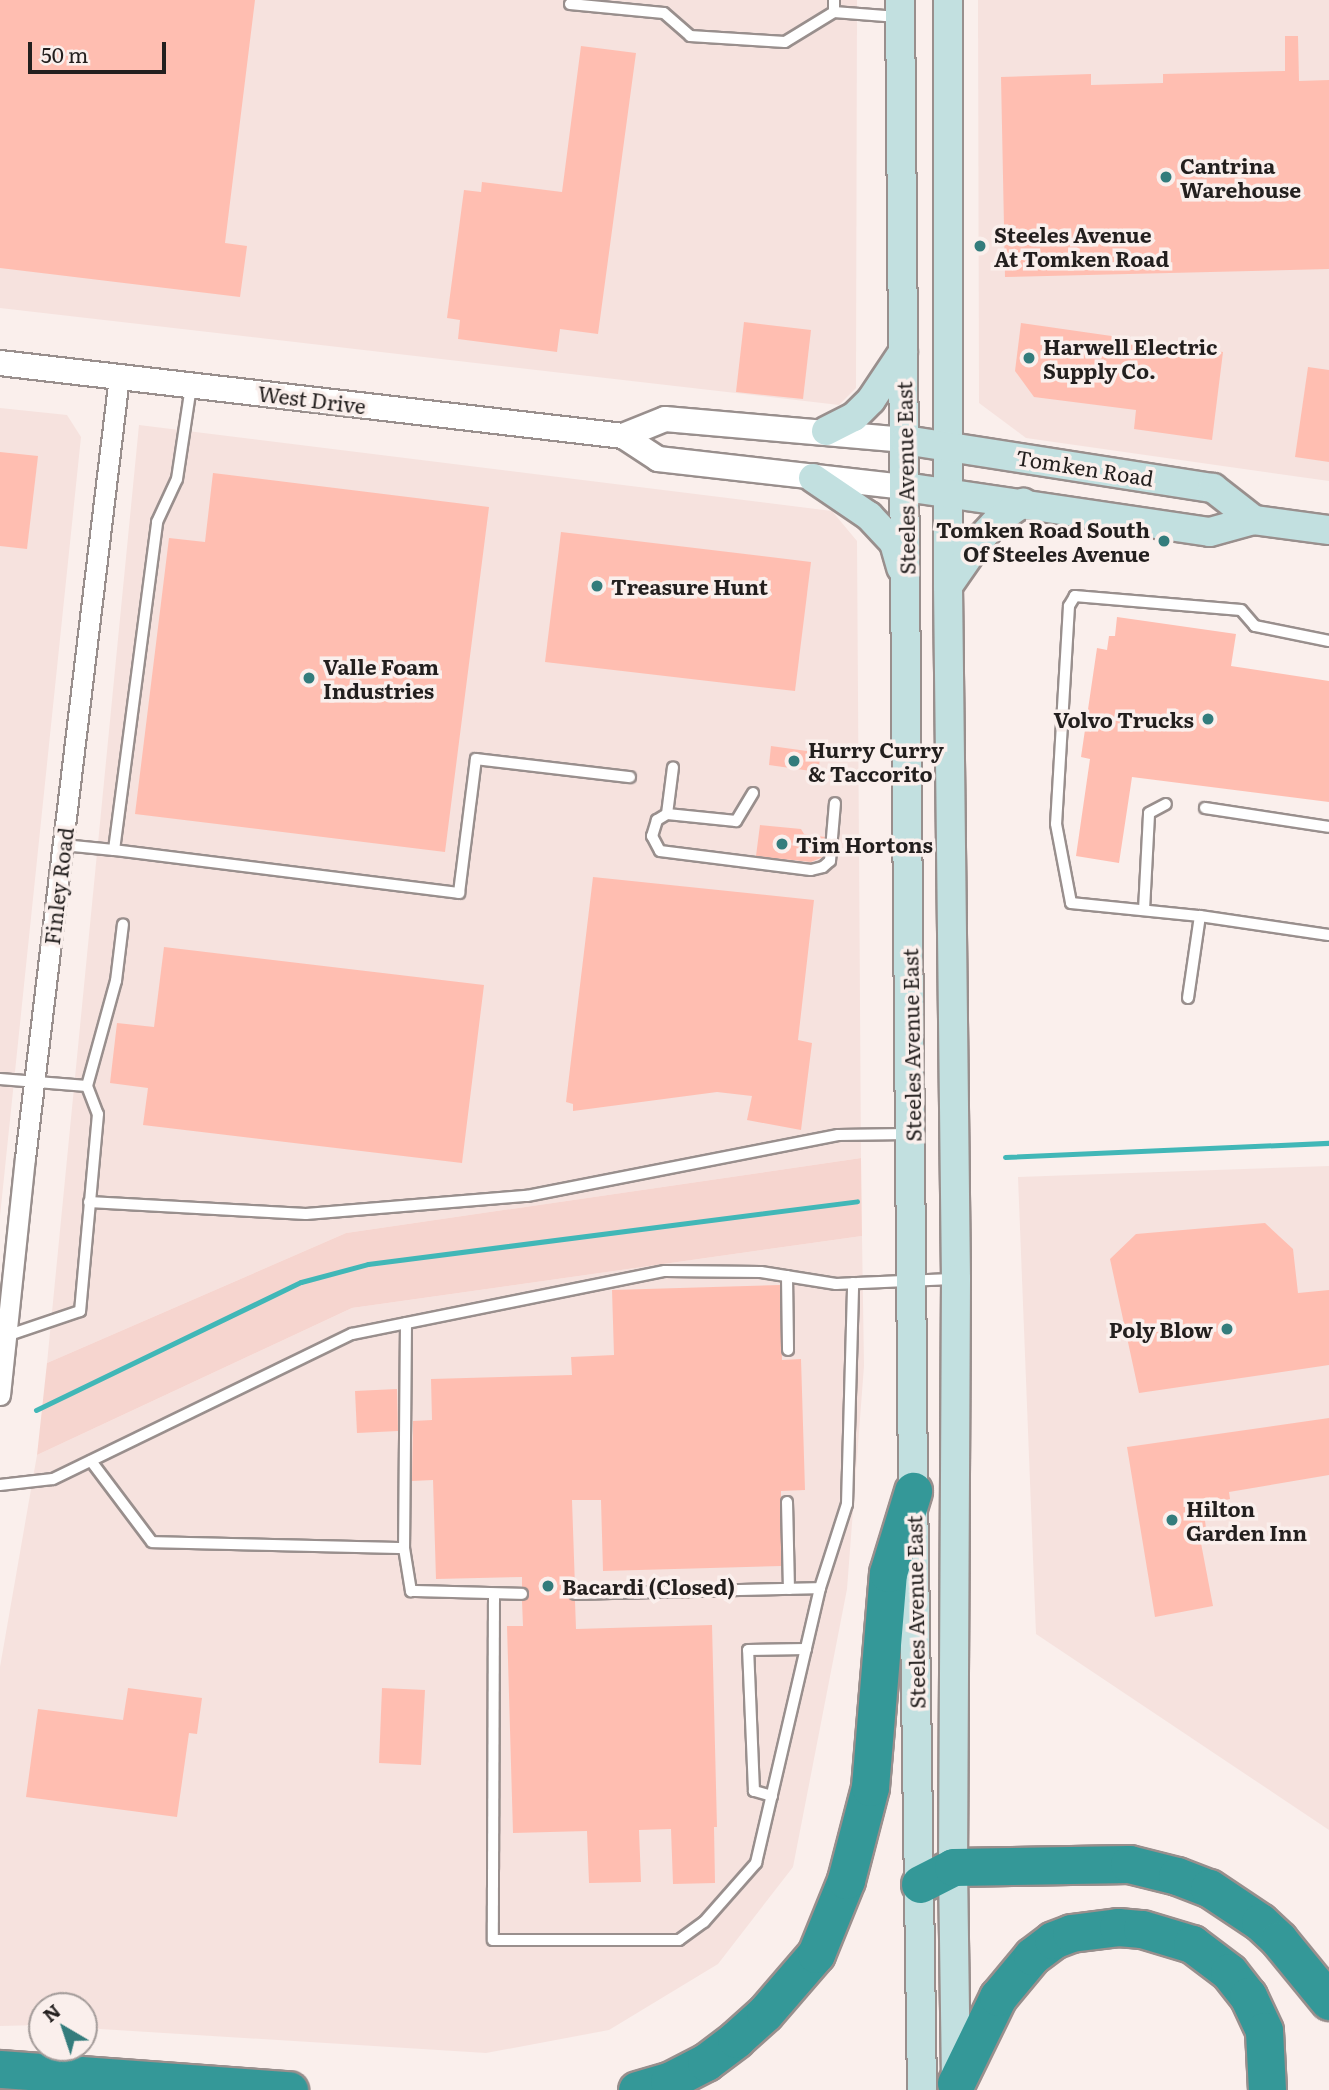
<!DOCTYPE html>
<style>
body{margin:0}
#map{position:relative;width:1329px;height:2090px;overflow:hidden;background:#faefec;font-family:Literata,serif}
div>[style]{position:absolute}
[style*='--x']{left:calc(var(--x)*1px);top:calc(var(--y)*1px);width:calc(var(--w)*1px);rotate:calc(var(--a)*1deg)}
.built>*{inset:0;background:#f6e2de}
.green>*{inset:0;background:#f6d5cf}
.stream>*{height:5px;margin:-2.5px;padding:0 2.5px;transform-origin:2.5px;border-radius:2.5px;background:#41b7b7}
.building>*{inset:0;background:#ffbeb1}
.roads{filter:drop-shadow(2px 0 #998f8d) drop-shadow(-2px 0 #998f8d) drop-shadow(0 2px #998f8d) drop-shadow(0 -2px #998f8d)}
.service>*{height:10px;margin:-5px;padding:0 5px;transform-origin:5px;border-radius:5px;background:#fff}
.minor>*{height:19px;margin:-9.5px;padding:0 9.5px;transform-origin:9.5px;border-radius:9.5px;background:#fff}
.tertiary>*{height:24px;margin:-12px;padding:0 12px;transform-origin:12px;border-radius:12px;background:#fff}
.secondary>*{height:28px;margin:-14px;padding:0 14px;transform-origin:14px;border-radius:14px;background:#c2e0e0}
.motorway>*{height:37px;margin:-18.5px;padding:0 18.5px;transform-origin:18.5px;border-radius:18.5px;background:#349898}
.dots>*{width:19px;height:19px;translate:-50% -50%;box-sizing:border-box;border:4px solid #faefec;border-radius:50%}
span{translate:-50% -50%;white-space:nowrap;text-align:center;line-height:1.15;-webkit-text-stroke:7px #faefec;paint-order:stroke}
.poi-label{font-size:21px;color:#231f1e;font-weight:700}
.left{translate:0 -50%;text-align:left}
.right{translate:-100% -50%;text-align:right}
.street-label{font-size:21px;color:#231f1e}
.north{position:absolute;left:28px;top:1992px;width:70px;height:70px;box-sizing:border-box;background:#faefec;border:2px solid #a49c9a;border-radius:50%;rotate:321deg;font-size:19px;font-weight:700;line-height:28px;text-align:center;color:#231f1e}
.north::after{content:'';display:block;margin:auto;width:24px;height:32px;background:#337c7c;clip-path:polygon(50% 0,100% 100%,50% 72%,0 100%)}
.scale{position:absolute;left:28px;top:42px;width:138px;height:32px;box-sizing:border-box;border:4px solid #231f1e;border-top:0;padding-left:9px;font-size:21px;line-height:24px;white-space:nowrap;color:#231f1e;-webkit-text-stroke:5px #faefec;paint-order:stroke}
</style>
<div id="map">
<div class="built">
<i style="clip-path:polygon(0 0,857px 0,856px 388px,839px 405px,0 308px)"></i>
<i style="clip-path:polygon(978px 0,1329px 0,1329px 481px,1026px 438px,979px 403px)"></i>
<i style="clip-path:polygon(0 408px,67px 415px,81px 437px,0 1216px)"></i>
<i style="clip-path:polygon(139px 425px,832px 511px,857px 541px,861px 1158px,346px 1233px,47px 1363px)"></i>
<i style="clip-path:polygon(1329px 1166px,1329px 1830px,1036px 1634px,1018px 1177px)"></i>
<i style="clip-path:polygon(862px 1236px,864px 1366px,847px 1589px,793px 1867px,718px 1964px,609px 2030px,486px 2053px,84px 2028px,84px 2006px,42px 2006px,42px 2025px,0 2026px,0 1667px,37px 1455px,352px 1308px)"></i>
</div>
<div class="green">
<i style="clip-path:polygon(861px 1158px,862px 1236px,352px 1308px,37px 1455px,47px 1363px,346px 1233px)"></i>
</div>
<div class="stream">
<i style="--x:1005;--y:1157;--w:324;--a:-2.5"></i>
<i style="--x:36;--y:1410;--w:294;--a:-25.8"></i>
<i style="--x:301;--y:1282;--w:69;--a:-15"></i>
<i style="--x:368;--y:1264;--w:493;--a:-7.3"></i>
</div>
<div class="building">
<i style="clip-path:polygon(0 0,255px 0,225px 243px,247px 246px,240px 297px,0 268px)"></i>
<i style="clip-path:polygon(1285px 36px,1298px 36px,1299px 81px,1329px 80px,1329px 269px,1005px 277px,1001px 77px,1091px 74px,1091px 85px,1163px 83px,1163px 74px,1285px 71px)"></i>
<i style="clip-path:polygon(581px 46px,636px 53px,598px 334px,560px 329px,557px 352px,458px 339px,460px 320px,447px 318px,464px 190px,481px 192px,482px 182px,562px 192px)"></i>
<i style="clip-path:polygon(744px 322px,811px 330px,803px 399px,736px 392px)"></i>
<i style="clip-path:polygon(1021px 323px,1223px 352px,1212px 440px,1134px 429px,1136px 410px,1034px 397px,1015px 371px)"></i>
<i style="clip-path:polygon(1308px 367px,1329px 370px,1329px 462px,1295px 457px)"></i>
<i style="clip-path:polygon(0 452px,38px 456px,27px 549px,0 546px)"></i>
<i style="clip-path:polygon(213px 473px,489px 507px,445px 852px,135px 814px,169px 538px,205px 542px)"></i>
<i style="clip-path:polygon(561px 532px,811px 562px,795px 691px,545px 662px)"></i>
<i style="clip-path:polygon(1117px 617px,1236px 634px,1231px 666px,1329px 681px,1329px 802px,1132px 777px,1119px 863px,1076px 856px,1090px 759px,1081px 757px,1097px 648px,1107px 650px,1109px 636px,1115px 636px)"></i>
<i style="clip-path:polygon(771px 746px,821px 753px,818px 772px,769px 765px)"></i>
<i style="clip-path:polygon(760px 825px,801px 829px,804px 834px,825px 837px,823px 857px,811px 862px,756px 856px)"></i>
<i style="clip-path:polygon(593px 877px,814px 900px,798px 1040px,812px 1043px,801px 1130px,747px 1120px,752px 1096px,717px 1092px,573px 1111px,573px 1104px,566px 1102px)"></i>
<i style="clip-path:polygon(164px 947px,484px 985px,462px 1163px,143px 1125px,148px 1088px,110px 1083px,117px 1023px,154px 1027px)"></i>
<i style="clip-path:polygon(1265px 1223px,1293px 1249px,1298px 1293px,1329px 1290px,1329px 1365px,1139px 1393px,1110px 1259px,1136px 1234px)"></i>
<i style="clip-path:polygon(780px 1285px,782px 1360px,801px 1359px,805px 1490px,781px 1491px,781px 1566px,603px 1571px,601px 1500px,572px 1500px,575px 1587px,568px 1595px,575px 1601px,576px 1629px,712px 1625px,717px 1827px,714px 1827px,715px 1883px,673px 1884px,671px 1829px,639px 1830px,641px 1882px,589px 1883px,587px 1831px,513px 1833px,507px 1626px,523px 1626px,522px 1601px,528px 1598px,529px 1591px,522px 1587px,522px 1577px,436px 1579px,433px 1480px,412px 1481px,413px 1421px,432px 1420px,431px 1379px,572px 1375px,571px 1357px,614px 1355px,612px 1290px)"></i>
<i style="clip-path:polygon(397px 1389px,398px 1431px,357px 1433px,355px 1391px)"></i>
<i style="clip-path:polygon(1329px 1418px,1329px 1475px,1229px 1492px,1230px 1499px,1203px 1505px,1207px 1536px,1200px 1538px,1213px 1606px,1155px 1617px,1127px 1447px)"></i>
<i style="clip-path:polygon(128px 1688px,202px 1698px,197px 1734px,189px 1733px,177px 1817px,26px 1797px,38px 1709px,123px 1720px)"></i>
<i style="clip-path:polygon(382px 1688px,425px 1690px,421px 1765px,379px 1763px)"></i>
</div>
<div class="roads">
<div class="service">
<i style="--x:834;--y:0;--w:12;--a:90"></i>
<i style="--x:834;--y:12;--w:64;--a:4.5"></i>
<i style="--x:570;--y:4;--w:94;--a:5.5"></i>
<i style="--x:664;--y:13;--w:35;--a:41"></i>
<i style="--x:690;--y:36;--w:95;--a:3.6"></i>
<i style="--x:785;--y:42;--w:57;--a:-31.5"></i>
<i style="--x:1329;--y:641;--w:76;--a:-168.5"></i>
<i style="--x:1255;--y:626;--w:21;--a:-131"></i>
<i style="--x:1241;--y:610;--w:167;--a:-175.2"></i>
<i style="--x:1075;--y:596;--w:12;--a:121"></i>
<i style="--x:1069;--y:606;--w:218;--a:93.4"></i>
<i style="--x:1056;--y:824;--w:80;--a:79.2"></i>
<i style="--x:1071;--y:903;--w:130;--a:5.8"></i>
<i style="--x:1200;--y:916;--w:130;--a:8.4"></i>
<i style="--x:753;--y:793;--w:33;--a:121"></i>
<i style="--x:736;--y:821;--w:69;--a:-174.2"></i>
<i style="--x:667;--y:814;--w:12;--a:149"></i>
<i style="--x:657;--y:820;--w:17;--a:107"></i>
<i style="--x:652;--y:836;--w:17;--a:62"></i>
<i style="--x:660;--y:851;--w:152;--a:7.2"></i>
<i style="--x:811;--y:870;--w:12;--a:-14"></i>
<i style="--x:823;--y:867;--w:9;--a:-41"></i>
<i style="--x:830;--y:861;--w:58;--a:-85.1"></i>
<i style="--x:1205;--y:808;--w:125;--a:8.7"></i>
<i style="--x:667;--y:814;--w:47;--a:-82.7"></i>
<i style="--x:63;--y:845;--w:51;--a:5.6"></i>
<i style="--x:114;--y:850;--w:331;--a:-82.5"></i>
<i style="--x:157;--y:522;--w:47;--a:-65.1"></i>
<i style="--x:177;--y:479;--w:94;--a:-81.4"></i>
<i style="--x:114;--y:850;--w:348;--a:7.1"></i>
<i style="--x:459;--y:893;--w:135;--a:-82.8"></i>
<i style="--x:476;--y:759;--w:155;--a:6.7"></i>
<i style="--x:1144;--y:910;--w:97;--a:-87"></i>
<i style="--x:1149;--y:813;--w:19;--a:-28"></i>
<i style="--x:1188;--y:998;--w:83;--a:-81.7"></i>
<i style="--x:0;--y:1079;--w:87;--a:4.6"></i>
<i style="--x:87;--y:1086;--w:30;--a:69"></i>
<i style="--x:98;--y:1114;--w:198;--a:95.2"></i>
<i style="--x:80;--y:1311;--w:78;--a:161.3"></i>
<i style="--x:87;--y:1086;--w:109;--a:-74.6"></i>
<i style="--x:116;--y:981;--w:57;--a:-83"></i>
<i style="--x:89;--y:1202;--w:217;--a:3.2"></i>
<i style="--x:306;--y:1214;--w:222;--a:-4.7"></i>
<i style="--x:527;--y:1196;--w:317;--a:-11.1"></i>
<i style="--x:838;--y:1135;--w:70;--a:-0.8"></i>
<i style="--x:787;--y:1276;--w:74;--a:89.2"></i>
<i style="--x:406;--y:1323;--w:225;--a:90.5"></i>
<i style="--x:404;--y:1548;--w:44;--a:80.8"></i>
<i style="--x:411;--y:1591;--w:111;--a:1.5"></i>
<i style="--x:91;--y:1461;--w:101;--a:53"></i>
<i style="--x:152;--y:1542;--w:252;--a:1.4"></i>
<i style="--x:0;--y:1485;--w:53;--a:-6.5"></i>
<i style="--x:53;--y:1479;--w:332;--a:-25.9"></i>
<i style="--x:352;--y:1334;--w:319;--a:-11.4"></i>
<i style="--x:665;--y:1271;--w:96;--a:0.6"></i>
<i style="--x:761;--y:1272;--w:76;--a:9.1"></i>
<i style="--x:836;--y:1284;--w:116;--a:-2.5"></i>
<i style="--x:787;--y:1502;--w:87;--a:88.7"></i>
<i style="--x:494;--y:1594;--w:346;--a:90.2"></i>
<i style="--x:493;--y:1940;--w:186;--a:0"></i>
<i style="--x:679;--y:1940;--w:31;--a:-36"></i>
<i style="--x:704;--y:1922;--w:79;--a:-48.6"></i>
<i style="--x:756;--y:1863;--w:282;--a:-76.9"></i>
<i style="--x:820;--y:1588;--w:88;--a:-72.2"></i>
<i style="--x:847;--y:1504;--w:221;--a:-88.4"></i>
<i style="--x:575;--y:1594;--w:245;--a:-1.4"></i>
<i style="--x:772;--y:1796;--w:19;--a:-164"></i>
<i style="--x:754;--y:1791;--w:141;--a:-92.4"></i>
<i style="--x:748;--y:1650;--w:58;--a:-1"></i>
</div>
<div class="minor">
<i style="--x:0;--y:1395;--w:238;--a:-84"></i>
<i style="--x:25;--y:1158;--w:787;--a:-83.14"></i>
</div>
<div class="tertiary">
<i style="--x:0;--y:363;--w:627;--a:6.68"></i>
<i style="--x:623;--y:436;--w:42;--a:33.3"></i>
<i style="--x:658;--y:459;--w:249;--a:6.5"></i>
<i style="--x:623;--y:436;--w:45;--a:-22"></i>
<i style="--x:665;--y:419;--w:241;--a:5"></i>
</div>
<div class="secondary">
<i style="--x:900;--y:0;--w:1491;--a:89.5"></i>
<i style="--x:913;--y:1491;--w:599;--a:89.14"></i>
<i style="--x:948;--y:0;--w:586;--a:90"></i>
<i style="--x:948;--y:586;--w:693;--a:89.34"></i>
<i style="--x:956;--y:1279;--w:588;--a:90.29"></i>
<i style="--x:953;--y:1867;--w:213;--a:89.2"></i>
<i style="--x:826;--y:431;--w:31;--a:-27"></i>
<i style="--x:854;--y:417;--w:24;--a:-45"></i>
<i style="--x:871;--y:400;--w:58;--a:-56.3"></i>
<i style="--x:905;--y:440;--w:312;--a:8.9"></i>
<i style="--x:1213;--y:488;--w:52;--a:38"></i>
<i style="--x:813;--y:478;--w:68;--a:34.2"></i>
<i style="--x:869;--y:516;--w:37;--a:47"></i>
<i style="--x:894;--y:543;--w:26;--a:74"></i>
<i style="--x:905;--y:487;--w:308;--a:8.4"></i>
<i style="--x:1210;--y:532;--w:46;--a:-15.3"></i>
<i style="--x:1254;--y:520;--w:76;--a:7.6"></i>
<i style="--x:948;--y:586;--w:60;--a:-55.2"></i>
<i style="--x:982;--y:537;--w:22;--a:-47"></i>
<i style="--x:997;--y:521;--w:32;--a:-35"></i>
</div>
<div class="motorway">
<i style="--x:920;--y:1884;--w:37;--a:-27"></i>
<i style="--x:953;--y:1867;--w:176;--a:-1"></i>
<i style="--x:1129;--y:1864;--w:49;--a:14"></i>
<i style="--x:1177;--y:1876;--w:34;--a:21"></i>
<i style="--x:1209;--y:1888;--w:61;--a:33.7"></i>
<i style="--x:1260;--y:1922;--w:26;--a:43"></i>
<i style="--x:1279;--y:1940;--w:79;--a:50.7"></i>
<i style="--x:0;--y:2069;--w:290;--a:4.2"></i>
<i style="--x:956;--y:2083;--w:96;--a:-64"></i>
<i style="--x:998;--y:1997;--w:53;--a:-50.3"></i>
<i style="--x:1032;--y:1956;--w:26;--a:-37"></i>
<i style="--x:1053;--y:1940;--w:19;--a:-21"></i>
<i style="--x:1071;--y:1933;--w:47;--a:-7.3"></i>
<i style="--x:1118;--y:1927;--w:24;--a:5"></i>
<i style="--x:1142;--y:1929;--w:52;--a:16.7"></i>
<i style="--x:1192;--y:1944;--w:46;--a:37.1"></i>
<i style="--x:1229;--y:1972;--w:31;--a:52"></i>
<i style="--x:1248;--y:1996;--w:38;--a:65"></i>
<i style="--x:1264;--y:2031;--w:59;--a:87.1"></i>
<i style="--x:637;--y:2090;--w:33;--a:-16"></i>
<i style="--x:669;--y:2081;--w:42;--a:-27.2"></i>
<i style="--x:706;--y:2062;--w:38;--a:-37"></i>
<i style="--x:736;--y:2039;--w:39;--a:-42"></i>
<i style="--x:765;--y:2013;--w:78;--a:-49.2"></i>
<i style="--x:816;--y:1954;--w:80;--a:-67.9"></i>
<i style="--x:846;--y:1880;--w:96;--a:-75.5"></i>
<i style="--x:870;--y:1787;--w:215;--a:-85.2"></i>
<i style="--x:888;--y:1573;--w:86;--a:-73"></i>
</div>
</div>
<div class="dots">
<i style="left:1166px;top:177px;background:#337c7c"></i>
<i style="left:980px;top:246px;background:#337c7c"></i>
<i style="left:1029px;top:358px;background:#337c7c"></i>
<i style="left:1164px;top:541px;background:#337c7c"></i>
<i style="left:597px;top:586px;background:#337c7c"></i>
<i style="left:309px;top:678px;background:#337c7c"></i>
<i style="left:1208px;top:719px;background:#337c7c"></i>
<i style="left:794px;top:761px;background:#337c7c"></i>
<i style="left:782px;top:844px;background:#337c7c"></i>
<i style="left:1227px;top:1329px;background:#337c7c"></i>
<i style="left:1172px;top:1520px;background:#337c7c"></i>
<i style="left:548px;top:1586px;background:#337c7c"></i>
</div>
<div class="poi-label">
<span class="left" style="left:1180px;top:177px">Cantrina<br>Warehouse</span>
<span class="left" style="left:994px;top:246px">Steeles Avenue<br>At Tomken Road</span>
<span class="left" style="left:1043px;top:358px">Harwell Electric<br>Supply Co.</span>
<span class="right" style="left:1150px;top:541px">Tomken Road South<br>Of Steeles Avenue</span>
<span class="left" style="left:611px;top:586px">Treasure Hunt</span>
<span class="left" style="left:323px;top:678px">Valle Foam<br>Industries</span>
<span class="right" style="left:1194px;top:719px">Volvo Trucks</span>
<span class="left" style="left:808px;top:761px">Hurry Curry<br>&amp; Taccorito</span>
<span class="left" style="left:796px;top:844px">Tim Hortons</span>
<span class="right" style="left:1213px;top:1329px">Poly Blow</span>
<span class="left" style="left:1186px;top:1520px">Hilton<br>Garden Inn</span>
<span class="left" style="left:562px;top:1586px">Bacardi (Closed)</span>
</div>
<div class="street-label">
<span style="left:312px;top:399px;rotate:7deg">West Drive</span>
<span style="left:1085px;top:467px;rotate:9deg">Tomken Road</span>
<span style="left:905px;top:478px;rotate:-91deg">Steeles Avenue East</span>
<span style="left:58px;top:886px;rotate:-83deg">Finley Road</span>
<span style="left:911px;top:1045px;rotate:-91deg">Steeles Avenue East</span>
<span style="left:915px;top:1612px;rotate:-91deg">Steeles Avenue East</span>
</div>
<div class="north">N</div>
<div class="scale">50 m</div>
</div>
